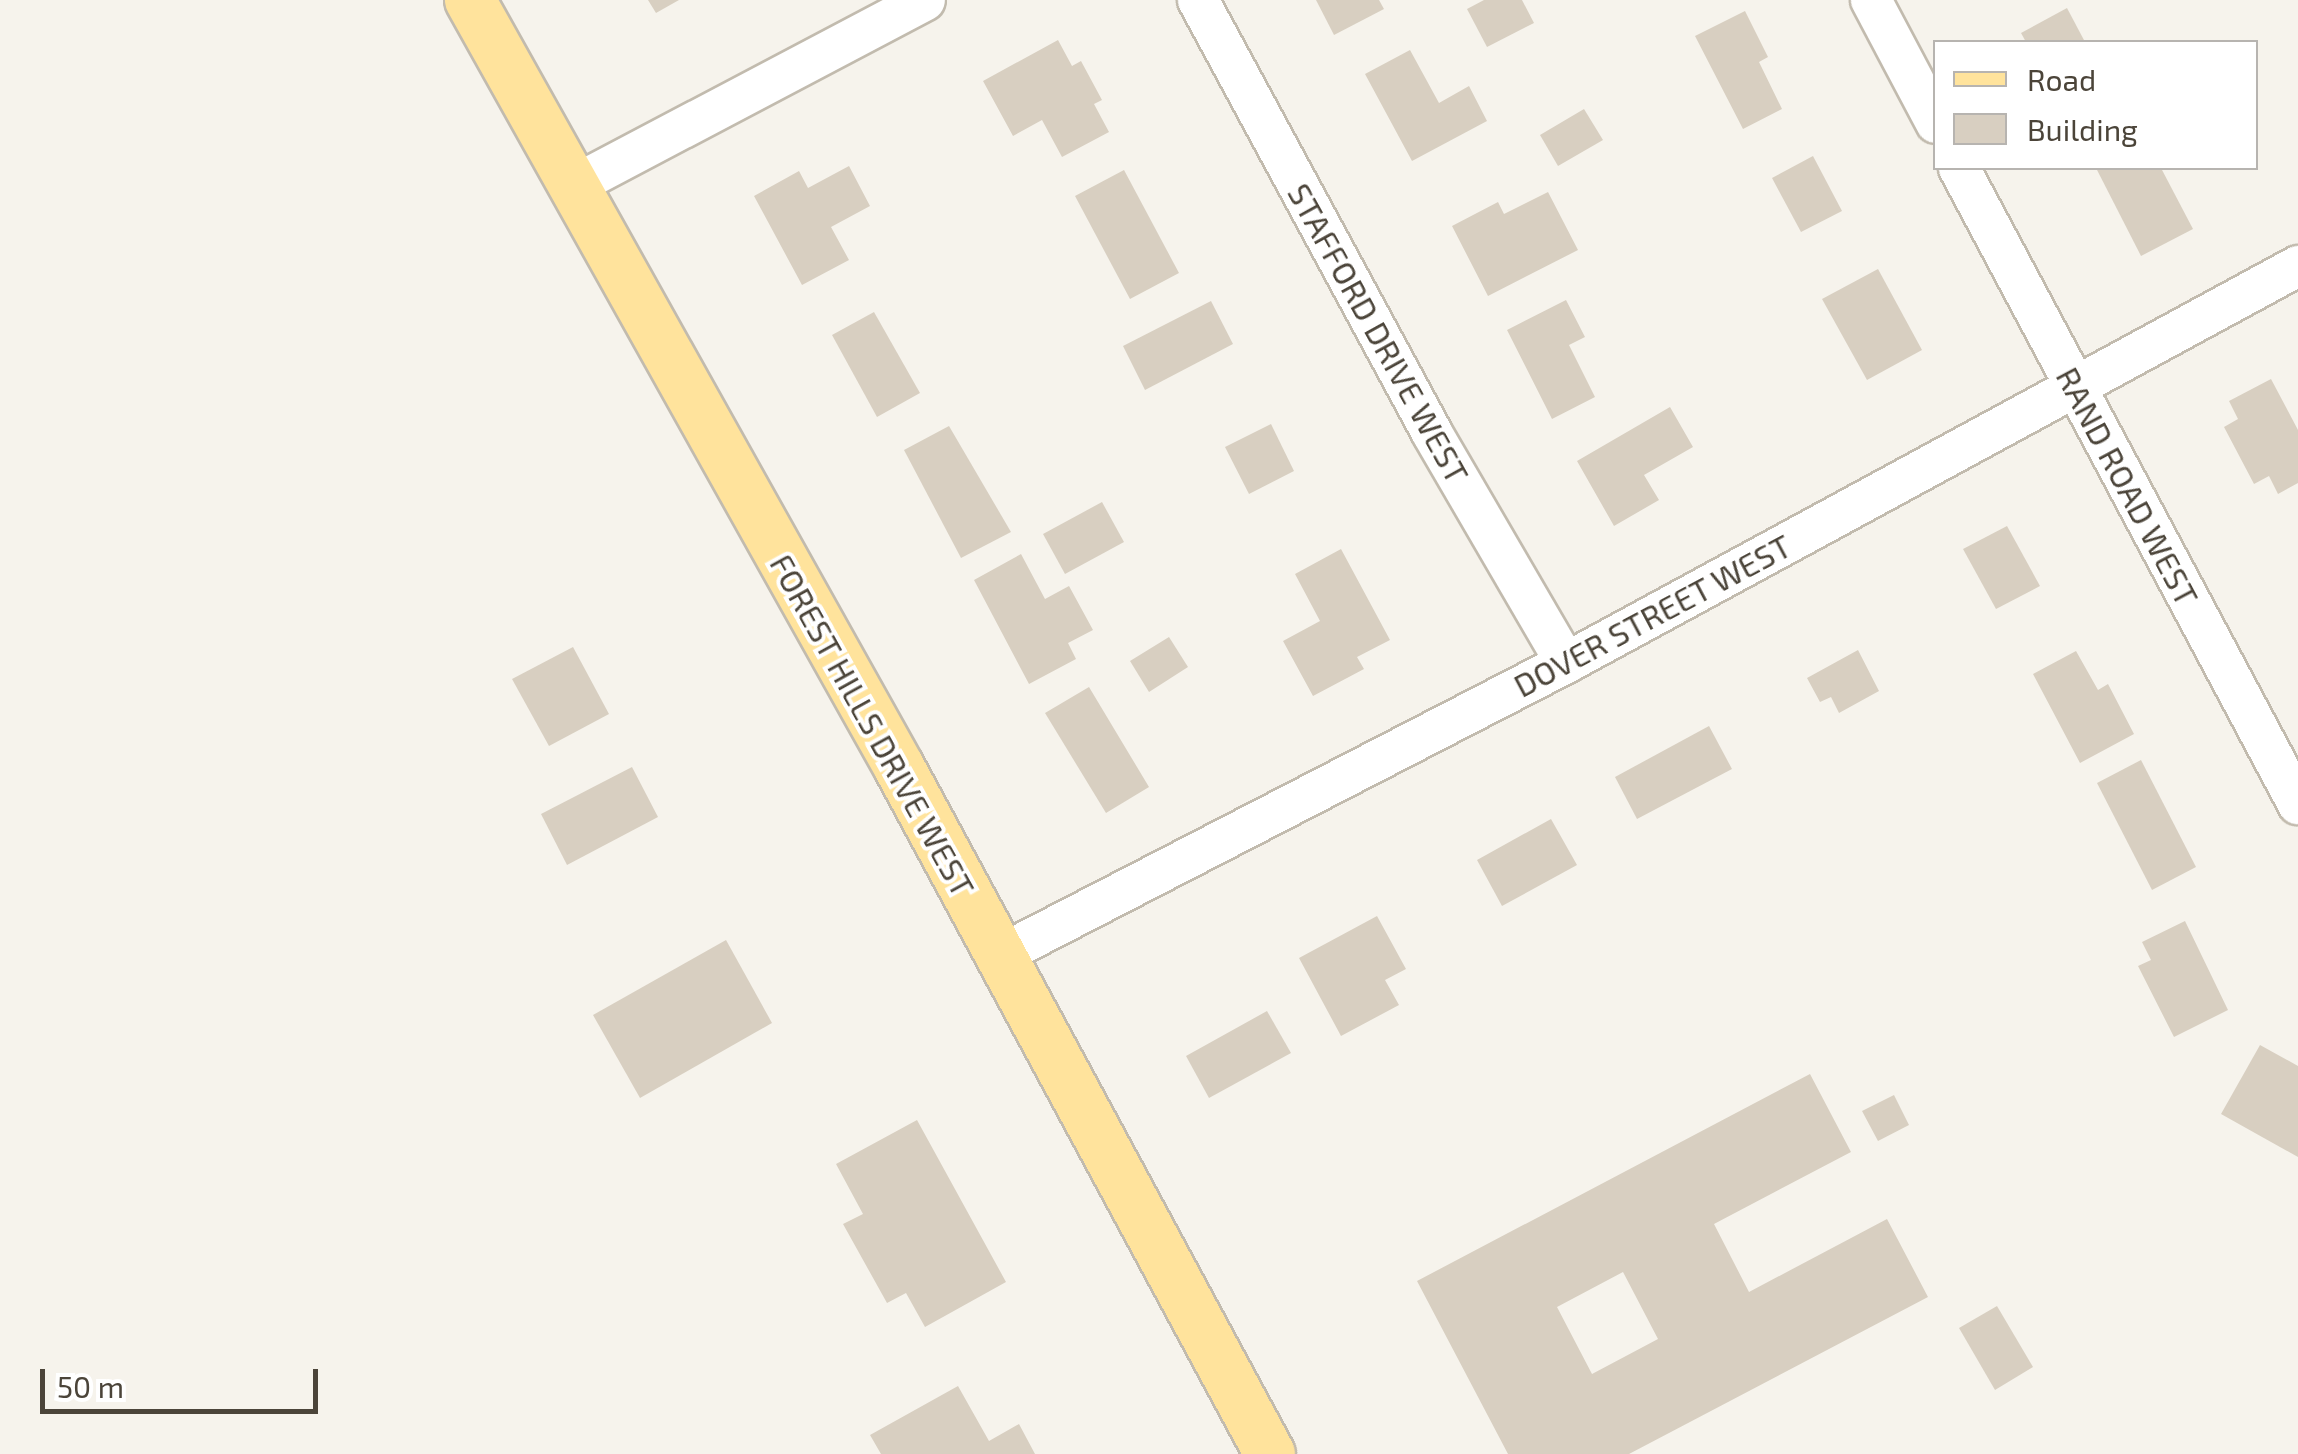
<!DOCTYPE html>
<style>
body{margin:0}
#map{position:relative;width:2298px;height:1454px;overflow:hidden;background:#f6f3ec;font-family:"Exo 2",sans-serif}
div>[style]{position:absolute}
[style*='--x']{left:calc(var(--x)*1px);top:calc(var(--y)*1px);width:calc(var(--w)*1px);rotate:calc(var(--a)*1deg)}
.building>*{inset:0;background:#d8cfc1}
.roads{filter:drop-shadow(2px 0 #c2bbae) drop-shadow(-2px 0 #c2bbae) drop-shadow(0 2px #c2bbae) drop-shadow(0 -2px #c2bbae)}
.minor>*{height:40px;margin:-20px;padding:0 20px;transform-origin:20px;border-radius:20px;background:#fff}
.major>*{height:50px;margin:-25px;padding:0 25px;transform-origin:25px;border-radius:25px;background:#ffe39c}
span{translate:-50% -50%;white-space:nowrap;text-align:center;line-height:1.15;-webkit-text-stroke:8px #fff;paint-order:stroke}
.street-label{font-size:32px;color:#4b4439}
.legend{position:absolute;left:1933px;top:40px;width:325px;height:130px;box-sizing:border-box;background:#fff;border:2px solid #b7b4b0;margin:0;padding:12px 18px;list-style:none;font-size:30px;color:#4b4439}
.legend li{display:flex;align-items:center;gap:20px;height:50px}
.legend b{width:50px;border:2px solid #b7b4b0}
.scale{position:absolute;left:40px;top:1369px;width:278px;height:45px;box-sizing:border-box;border:5px solid #4b4439;border-top:0;padding-left:12px;font-size:30px;line-height:35px;white-space:nowrap;color:#4b4439;-webkit-text-stroke:8px #fff;paint-order:stroke}
</style>
<div id="map">
<div class="building">
<i style="clip-path:polygon(648px 0,679px 0,656px 13px)"></i>
<i style="clip-path:polygon(1316px 0,1379px 0,1384px 9px,1334px 35px)"></i>
<i style="clip-path:polygon(1484px 0,1522px 0,1534px 23px,1487px 47px,1467px 9px)"></i>
<i style="clip-path:polygon(2067px 8px,2085px 42px,2026px 42px,2021px 33px)"></i>
<i style="clip-path:polygon(1745px 11px,1768px 57px,1759px 62px,1782px 109px,1743px 129px,1695px 36px)"></i>
<i style="clip-path:polygon(1058px 40px,1072px 66px,1081px 61px,1102px 100px,1094px 104px,1109px 132px,1062px 157px,1042px 120px,1013px 136px,983px 81px)"></i>
<i style="clip-path:polygon(1410px 50px,1439px 103px,1469px 86px,1487px 121px,1412px 161px,1365px 74px)"></i>
<i style="clip-path:polygon(1584px 109px,1603px 140px,1558px 166px,1540px 135px)"></i>
<i style="clip-path:polygon(1813px 156px,1842px 211px,1801px 232px,1772px 178px)"></i>
<i style="clip-path:polygon(849px 166px,870px 206px,831px 227px,849px 260px,802px 285px,754px 196px,799px 171px,808px 188px)"></i>
<i style="clip-path:polygon(2096px 168px,2161px 168px,2193px 229px,2141px 256px)"></i>
<i style="clip-path:polygon(1124px 170px,1179px 273px,1130px 299px,1075px 196px)"></i>
<i style="clip-path:polygon(1548px 192px,1578px 250px,1488px 296px,1452px 226px,1498px 202px,1504px 214px)"></i>
<i style="clip-path:polygon(1878px 269px,1922px 350px,1867px 380px,1822px 299px)"></i>
<i style="clip-path:polygon(1566px 300px,1585px 337px,1569px 345px,1595px 397px,1552px 419px,1507px 330px)"></i>
<i style="clip-path:polygon(1211px 301px,1233px 344px,1145px 390px,1123px 346px)"></i>
<i style="clip-path:polygon(874px 312px,920px 393px,877px 417px,832px 335px)"></i>
<i style="clip-path:polygon(2271px 379px,2298px 430px,2298px 483px,2278px 494px,2269px 476px,2254px 484px,2224px 427px,2238px 419px,2229px 401px)"></i>
<i style="clip-path:polygon(1670px 407px,1693px 447px,1644px 475px,1659px 500px,1614px 526px,1577px 461px)"></i>
<i style="clip-path:polygon(1271px 424px,1294px 471px,1249px 494px,1225px 447px)"></i>
<i style="clip-path:polygon(949px 426px,1011px 532px,961px 558px,904px 450px)"></i>
<i style="clip-path:polygon(1102px 502px,1124px 542px,1065px 574px,1043px 534px)"></i>
<i style="clip-path:polygon(2007px 526px,2040px 586px,1996px 609px,1963px 549px)"></i>
<i style="clip-path:polygon(1341px 549px,1390px 640px,1357px 657px,1364px 669px,1313px 696px,1283px 641px,1320px 621px,1295px 574px)"></i>
<i style="clip-path:polygon(1021px 554px,1045px 599px,1069px 586px,1093px 630px,1068px 643px,1076px 659px,1029px 684px,974px 580px)"></i>
<i style="clip-path:polygon(1169px 637px,1188px 667px,1149px 692px,1130px 661px)"></i>
<i style="clip-path:polygon(573px 647px,609px 714px,549px 746px,512px 679px)"></i>
<i style="clip-path:polygon(1858px 650px,1879px 691px,1839px 713px,1831px 697px,1820px 702px,1807px 678px)"></i>
<i style="clip-path:polygon(2076px 651px,2098px 690px,2108px 684px,2134px 734px,2080px 763px,2033px 674px)"></i>
<i style="clip-path:polygon(1089px 687px,1149px 787px,1106px 813px,1045px 713px)"></i>
<i style="clip-path:polygon(1709px 726px,1732px 769px,1637px 819px,1615px 777px)"></i>
<i style="clip-path:polygon(2141px 760px,2196px 867px,2152px 890px,2097px 783px)"></i>
<i style="clip-path:polygon(632px 767px,658px 817px,567px 865px,541px 814px)"></i>
<i style="clip-path:polygon(1551px 819px,1577px 865px,1502px 906px,1477px 860px)"></i>
<i style="clip-path:polygon(1377px 916px,1406px 969px,1385px 980px,1399px 1005px,1341px 1036px,1299px 958px)"></i>
<i style="clip-path:polygon(2185px 921px,2228px 1010px,2174px 1037px,2138px 966px,2151px 960px,2142px 942px)"></i>
<i style="clip-path:polygon(726px 940px,772px 1023px,640px 1098px,593px 1015px)"></i>
<i style="clip-path:polygon(1267px 1011px,1291px 1053px,1209px 1098px,1186px 1056px)"></i>
<i style="clip-path:polygon(2260px 1045px,2298px 1066px,2298px 1157px,2221px 1114px)"></i>
<i style="clip-path:polygon(evenodd,1810px 1074px,1851px 1152px,1714px 1224px,1749px 1292px,1887px 1219px,1928px 1297px,1629px 1454px,1508px 1454px,1417px 1281px,1810px 1074px,1623px 1272px,1658px 1339px,1592px 1374px,1557px 1307px,1623px 1272px)"></i>
<i style="clip-path:polygon(1894px 1095px,1909px 1125px,1878px 1141px,1862px 1111px)"></i>
<i style="clip-path:polygon(917px 1120px,1006px 1282px,925px 1327px,906px 1293px,887px 1303px,843px 1224px,863px 1214px,836px 1164px)"></i>
<i style="clip-path:polygon(1997px 1306px,2033px 1367px,1995px 1390px,1959px 1328px)"></i>
<i style="clip-path:polygon(958px 1386px,989px 1441px,1019px 1424px,1035px 1454px,881px 1454px,870px 1435px)"></i>
</div>
<div class="roads">
<div class="minor">
<i style="--x:1198;--y:0;--w:492;--a:61.6"></i>
<i style="--x:1432;--y:433;--w:266;--a:59.8"></i>
<i style="--x:1871;--y:0;--w:139;--a:62.1"></i>
<i style="--x:1959;--y:168;--w:721;--a:61.94"></i>
<i style="--x:571;--y:187;--w:400;--a:-27.8"></i>
<i style="--x:1002;--y:954;--w:635;--a:-27.29"></i>
<i style="--x:1566;--y:663;--w:833;--a:-28.47"></i>
</div>
<div class="major">
<i style="--x:470;--y:0;--w:879;--a:60.78"></i>
<i style="--x:899;--y:767;--w:781;--a:61.63"></i>
</div>
</div>
<div class="street-label">
<span style="left:1379px;top:333px;rotate:61deg">STAFFORD DRIVE WEST</span>
<span style="left:2128px;top:486px;rotate:62deg">RAND ROAD WEST</span>
<span style="left:1652px;top:615px;rotate:-28deg">DOVER STREET WEST</span>
<span style="left:873px;top:725px;rotate:61deg">FOREST HILLS DRIVE WEST</span>
</div>
<ul class="legend">
<li><b style="height:12px;background:#ffe39c"></b>Road</li>
<li><b style="height:28px;background:#d8cfc1"></b>Building</li>
</ul>
<div class="scale">50 m</div>
</div>
